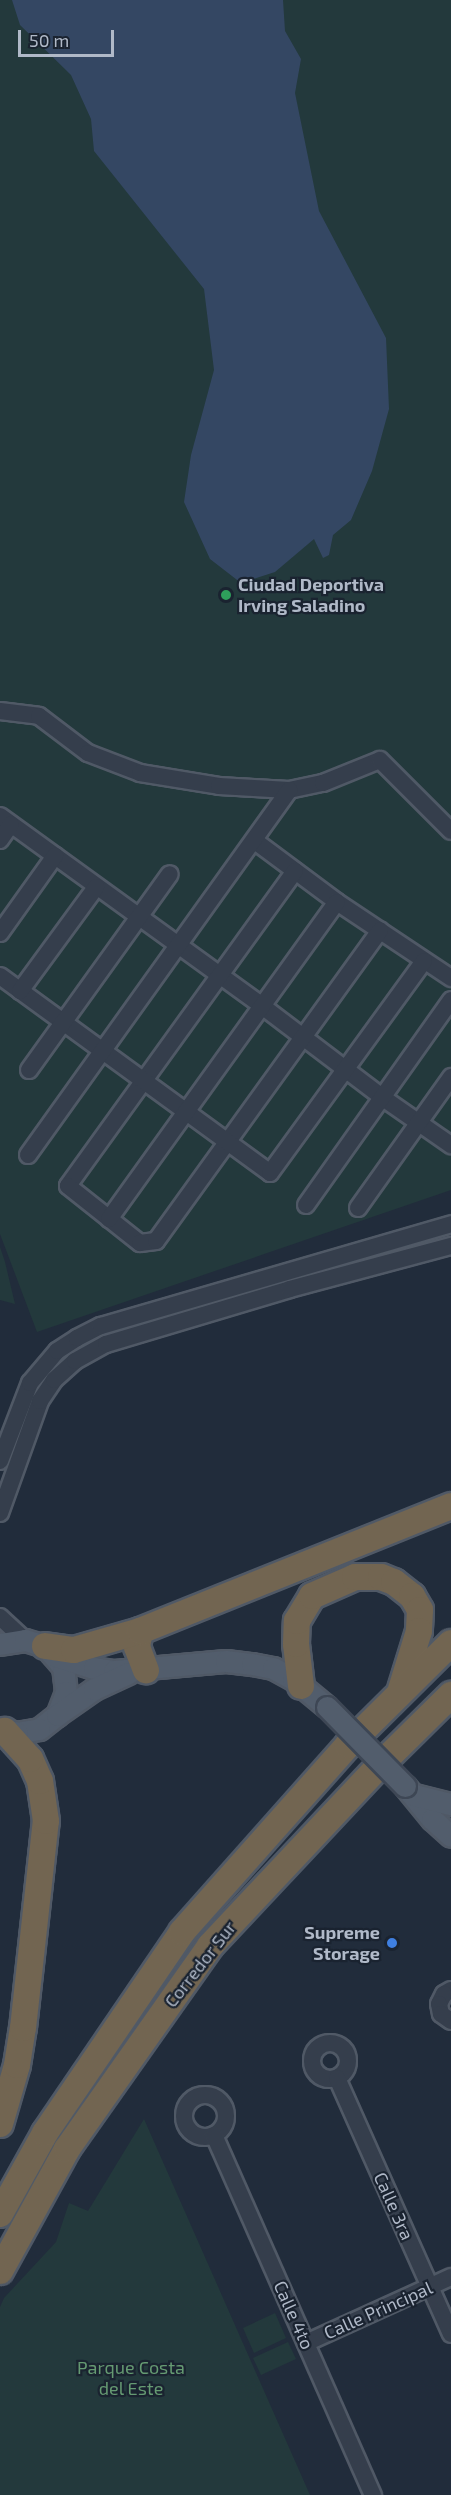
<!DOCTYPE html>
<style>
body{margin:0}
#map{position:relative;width:451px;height:2495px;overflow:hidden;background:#212c3b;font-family:"Exo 2",sans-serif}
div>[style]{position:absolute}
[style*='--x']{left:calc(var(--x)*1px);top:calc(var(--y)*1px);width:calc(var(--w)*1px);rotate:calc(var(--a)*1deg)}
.green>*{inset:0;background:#23393c}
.water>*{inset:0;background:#344763}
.roads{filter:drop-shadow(2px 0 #505966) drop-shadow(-2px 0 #505966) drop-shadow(0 2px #505966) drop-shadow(0 -2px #505966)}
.minor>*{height:16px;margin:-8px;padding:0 8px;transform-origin:8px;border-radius:8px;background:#353e4c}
.minor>.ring{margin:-8px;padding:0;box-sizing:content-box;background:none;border:16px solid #353e4c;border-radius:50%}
.major>*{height:21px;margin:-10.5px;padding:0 10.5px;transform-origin:10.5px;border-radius:10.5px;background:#525d6c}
.highway>*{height:26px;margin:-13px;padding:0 13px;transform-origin:13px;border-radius:13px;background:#726551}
.bridges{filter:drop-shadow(2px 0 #3e4755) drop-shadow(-2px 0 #3e4755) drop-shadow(0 2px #3e4755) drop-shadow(0 -2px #3e4755)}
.major-bridge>*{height:21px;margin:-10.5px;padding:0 10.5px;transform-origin:10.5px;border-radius:10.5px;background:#525d6c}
.dots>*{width:16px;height:16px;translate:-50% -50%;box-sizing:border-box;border:3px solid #1a2330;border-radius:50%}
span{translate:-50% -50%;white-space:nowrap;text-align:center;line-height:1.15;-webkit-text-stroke:4.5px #1a2330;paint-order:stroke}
.poi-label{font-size:18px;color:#b0b9c8;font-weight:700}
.left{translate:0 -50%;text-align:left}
.right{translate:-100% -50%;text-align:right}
.street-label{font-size:18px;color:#b0b9c8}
.park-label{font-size:18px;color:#659a72}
.scale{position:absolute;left:18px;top:30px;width:96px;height:27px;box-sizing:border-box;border:3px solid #b0b9c8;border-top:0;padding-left:8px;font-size:18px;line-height:21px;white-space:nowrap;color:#b0b9c8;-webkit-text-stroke:4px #1a2330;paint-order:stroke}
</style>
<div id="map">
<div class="green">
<i style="clip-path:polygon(0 0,451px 0,451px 1190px,37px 1332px,0 1234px)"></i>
<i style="clip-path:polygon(0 1247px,5px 1262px,15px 1304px,0 1300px)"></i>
<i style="clip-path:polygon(144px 2119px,310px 2495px,0 2495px,0 2307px,4px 2298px,56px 2242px,69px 2203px,88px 2211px)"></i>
<i style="clip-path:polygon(275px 2313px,286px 2338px,254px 2353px,243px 2328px)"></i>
<i style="clip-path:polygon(288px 2342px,296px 2359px,261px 2375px,253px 2358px)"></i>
</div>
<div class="water">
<i style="clip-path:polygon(12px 0,283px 0,285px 31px,301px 59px,295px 93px,319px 211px,386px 338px,389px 409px,372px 471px,351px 520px,333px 535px,329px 555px,323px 558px,314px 539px,275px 572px,241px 583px,210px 559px,184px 502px,191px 455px,214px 370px,204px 289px,94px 151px,91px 119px,71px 75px,20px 25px)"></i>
</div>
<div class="roads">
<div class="minor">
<i style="--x:0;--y:711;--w:39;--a:7"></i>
<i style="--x:39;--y:716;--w:61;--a:37.1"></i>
<i style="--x:88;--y:753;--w:56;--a:21"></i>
<i style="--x:140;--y:773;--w:80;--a:9.3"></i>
<i style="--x:219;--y:786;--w:70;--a:3.3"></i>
<i style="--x:289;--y:790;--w:35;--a:-12"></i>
<i style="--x:323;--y:783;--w:61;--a:-22"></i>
<i style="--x:380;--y:760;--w:100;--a:45"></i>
<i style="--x:0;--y:816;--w:324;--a:35.9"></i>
<i style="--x:262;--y:1006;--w:152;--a:37.2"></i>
<i style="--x:383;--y:1098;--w:83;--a:34.7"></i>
<i style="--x:0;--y:840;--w:19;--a:-55"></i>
<i style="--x:255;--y:841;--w:102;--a:36.6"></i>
<i style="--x:337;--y:902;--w:137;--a:33.7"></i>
<i style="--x:295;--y:871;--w:388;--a:125.8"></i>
<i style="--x:68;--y:1186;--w:92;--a:38.4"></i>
<i style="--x:140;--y:1243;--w:16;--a:-7"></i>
<i style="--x:156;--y:1241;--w:383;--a:-54.2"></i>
<i style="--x:0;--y:933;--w:95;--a:-54.5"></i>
<i style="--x:0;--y:976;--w:334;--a:36.1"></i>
<i style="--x:270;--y:1173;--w:262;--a:-54"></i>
<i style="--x:20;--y:991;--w:129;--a:-53.8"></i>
<i style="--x:29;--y:1070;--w:241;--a:-54.3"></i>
<i style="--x:28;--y:1155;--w:449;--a:-54.4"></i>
<i style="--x:306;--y:1205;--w:251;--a:-54.7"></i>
<i style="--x:358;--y:1208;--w:161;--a:-54.6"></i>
<i style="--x:109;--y:1219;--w:390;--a:-54.3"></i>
<i style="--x:0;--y:1461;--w:84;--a:-69"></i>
<i style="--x:30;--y:1383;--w:42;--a:-49.8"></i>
<i style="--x:57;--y:1351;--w:24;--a:-33"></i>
<i style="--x:77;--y:1338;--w:27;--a:-27"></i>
<i style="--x:101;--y:1326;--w:365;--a:-16.2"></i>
<i style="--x:0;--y:1513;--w:119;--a:-70.3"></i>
<i style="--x:40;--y:1401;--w:25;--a:-56"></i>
<i style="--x:54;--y:1380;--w:28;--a:-42"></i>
<i style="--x:75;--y:1361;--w:35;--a:-29"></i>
<i style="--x:106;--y:1344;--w:192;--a:-16.6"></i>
<i style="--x:290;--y:1289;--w:167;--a:-15"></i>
<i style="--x:0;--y:1617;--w:34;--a:43"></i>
<i style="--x:451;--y:1990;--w:8;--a:150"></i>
<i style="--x:444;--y:1994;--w:11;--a:117"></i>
<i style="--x:439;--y:2004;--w:10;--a:79"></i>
<i style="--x:441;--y:2014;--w:12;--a:35"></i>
<i class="ring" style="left:312px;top:2043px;width:20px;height:20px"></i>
<i style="--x:337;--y:2078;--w:280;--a:66"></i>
<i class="ring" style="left:184px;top:2095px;width:26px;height:26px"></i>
<i style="--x:214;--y:2135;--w:394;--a:66.2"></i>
<i style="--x:306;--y:2343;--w:159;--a:-24.5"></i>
</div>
<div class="major">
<i style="--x:0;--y:1644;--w:25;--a:-9"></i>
<i style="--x:25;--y:1640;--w:21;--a:17"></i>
<i style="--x:45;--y:1646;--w:28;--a:49"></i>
<i style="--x:63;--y:1667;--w:25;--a:83"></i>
<i style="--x:66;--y:1692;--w:25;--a:111"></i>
<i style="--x:57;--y:1715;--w:23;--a:142"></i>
<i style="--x:39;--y:1729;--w:22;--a:170"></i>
<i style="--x:17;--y:1733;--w:18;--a:-164"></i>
<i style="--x:56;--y:1656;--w:40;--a:18"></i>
<i style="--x:94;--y:1668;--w:20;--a:9"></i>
<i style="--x:114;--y:1671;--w:112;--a:-5.1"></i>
<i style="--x:226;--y:1661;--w:26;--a:7"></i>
<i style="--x:252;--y:1664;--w:21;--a:11"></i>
<i style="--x:273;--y:1668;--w:23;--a:29"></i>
<i style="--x:293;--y:1679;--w:44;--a:39.5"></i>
<i style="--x:57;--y:1715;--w:45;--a:-35.1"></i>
<i style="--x:94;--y:1689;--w:38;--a:-25"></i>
<i style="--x:405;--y:1786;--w:43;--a:50.7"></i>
<i style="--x:432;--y:1819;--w:25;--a:42"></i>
<i style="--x:414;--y:1795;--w:38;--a:14"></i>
</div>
<div class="highway">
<i style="--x:140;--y:1631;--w:16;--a:101"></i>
<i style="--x:137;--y:1647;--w:25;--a:69"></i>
<i style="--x:45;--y:1646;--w:29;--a:8"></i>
<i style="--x:74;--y:1650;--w:69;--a:-16.1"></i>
<i style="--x:140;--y:1631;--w:335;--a:-21.9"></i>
<i style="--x:301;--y:1686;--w:42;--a:-96.8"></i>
<i style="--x:296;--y:1644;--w:23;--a:-88"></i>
<i style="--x:297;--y:1621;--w:29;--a:-59"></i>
<i style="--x:312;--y:1596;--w:47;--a:-23.8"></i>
<i style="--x:355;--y:1577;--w:26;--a:0"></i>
<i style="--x:381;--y:1577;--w:14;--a:21"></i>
<i style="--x:394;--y:1582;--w:23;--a:38"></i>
<i style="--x:412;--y:1596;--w:16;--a:60"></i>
<i style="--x:420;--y:1610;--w:21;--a:93"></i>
<i style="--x:419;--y:1631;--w:61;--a:107.2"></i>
<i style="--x:0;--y:2124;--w:61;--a:-73.9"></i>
<i style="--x:17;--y:2065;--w:37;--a:-81"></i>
<i style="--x:23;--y:2028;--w:208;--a:-83.7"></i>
<i style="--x:46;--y:1821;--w:40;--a:-98.5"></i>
<i style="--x:40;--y:1781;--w:24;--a:-114"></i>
<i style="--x:30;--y:1759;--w:38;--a:-132"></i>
<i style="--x:0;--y:2214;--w:93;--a:-60.9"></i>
<i style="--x:45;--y:2133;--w:243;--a:-55.7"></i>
<i style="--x:182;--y:1932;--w:250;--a:-48.4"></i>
<i style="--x:348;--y:1745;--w:145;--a:-44.7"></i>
<i style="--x:0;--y:2271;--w:139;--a:-61.2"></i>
<i style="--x:67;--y:2149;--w:248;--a:-54.8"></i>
<i style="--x:210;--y:1946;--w:245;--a:-46.8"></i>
<i style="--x:378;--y:1767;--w:103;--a:-44.6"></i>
</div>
</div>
<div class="bridges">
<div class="major-bridge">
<i style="--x:327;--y:1707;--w:111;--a:45.4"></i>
</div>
</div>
<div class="dots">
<i style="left:226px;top:595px;background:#2e9e5b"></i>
<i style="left:392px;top:1943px;background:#3f7fe0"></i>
</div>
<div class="poi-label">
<span class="left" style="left:238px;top:595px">Ciudad Deportiva<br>Irving Saladino</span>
<span class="right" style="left:380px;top:1943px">Supreme<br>Storage</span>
</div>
<div class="street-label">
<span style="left:200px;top:1964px;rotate:-52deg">Corredor Sur</span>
<span style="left:394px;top:2206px;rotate:66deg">Calle 3ra</span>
<span style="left:378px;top:2310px;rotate:-24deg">Calle Principal</span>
<span style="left:294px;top:2315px;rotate:66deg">Calle 4to</span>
</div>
<div class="park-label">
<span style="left:131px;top:2378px">Parque Costa<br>del Este</span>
</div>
<div class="scale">50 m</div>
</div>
